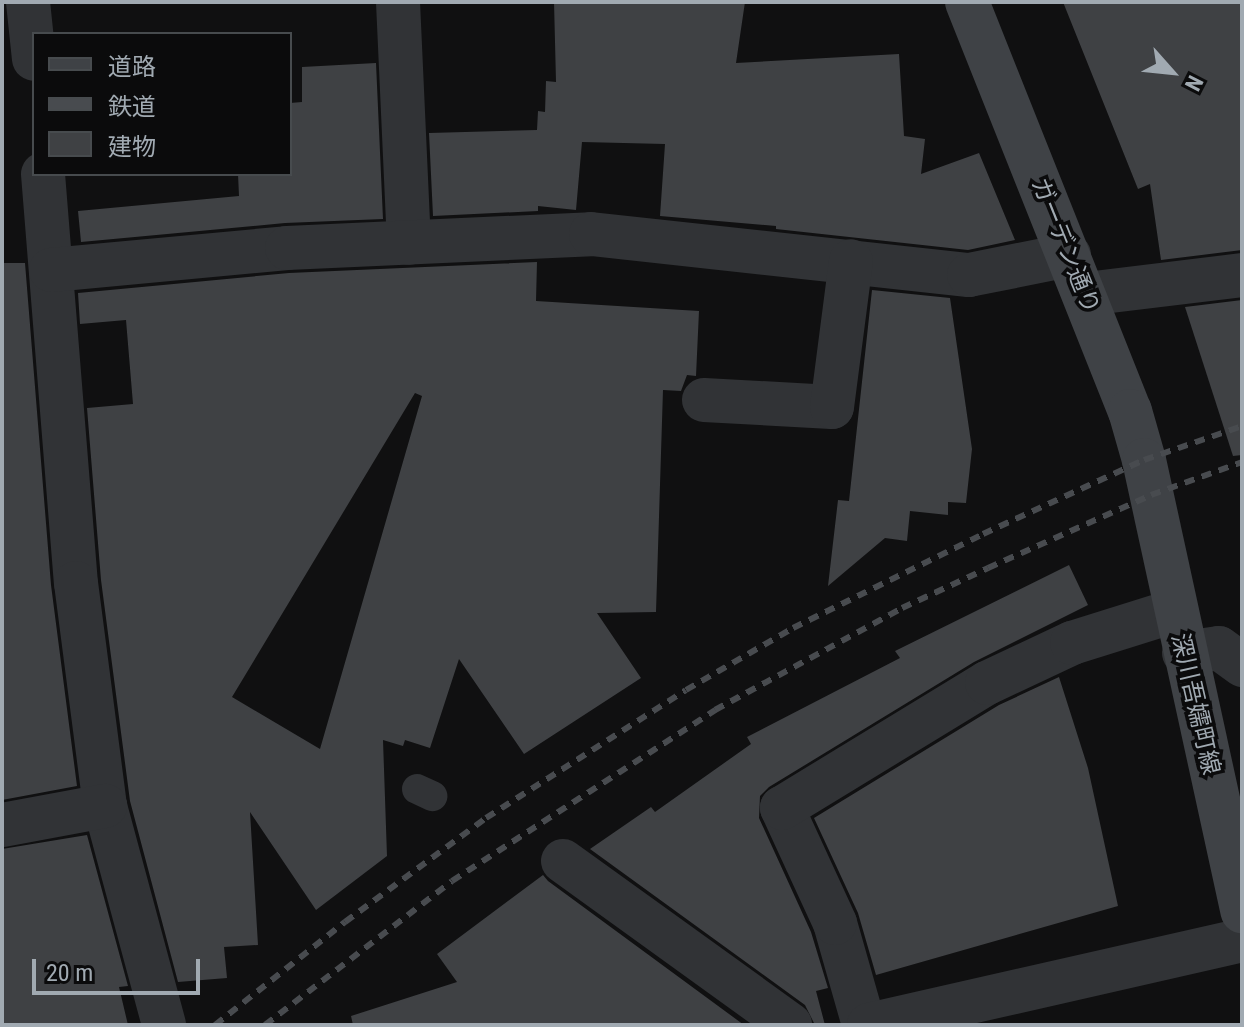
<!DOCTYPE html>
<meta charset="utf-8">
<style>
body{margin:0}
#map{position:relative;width:1244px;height:1027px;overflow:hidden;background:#101011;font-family:"Roboto Condensed","Noto Sans JP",sans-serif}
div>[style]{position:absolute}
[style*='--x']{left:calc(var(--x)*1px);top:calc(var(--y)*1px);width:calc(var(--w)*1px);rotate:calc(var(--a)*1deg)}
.building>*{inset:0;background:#3f4144}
.lane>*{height:30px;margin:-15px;padding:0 15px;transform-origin:15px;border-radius:15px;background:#313336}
.street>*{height:44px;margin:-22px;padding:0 22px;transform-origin:22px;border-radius:22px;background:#313336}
.secondary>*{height:44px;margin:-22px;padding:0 22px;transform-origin:22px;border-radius:22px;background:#3f4246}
.rail>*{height:6px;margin-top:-3px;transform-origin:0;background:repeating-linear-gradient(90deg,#484b4f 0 10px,transparent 0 18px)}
span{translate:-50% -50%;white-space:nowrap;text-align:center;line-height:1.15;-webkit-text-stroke:7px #0b0b0c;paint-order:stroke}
.street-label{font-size:24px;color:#a1aab2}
.frame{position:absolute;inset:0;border:4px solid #a1aab2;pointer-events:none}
.legend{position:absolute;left:32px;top:32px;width:260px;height:144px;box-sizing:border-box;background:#0b0b0c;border:2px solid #474b4e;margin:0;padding:10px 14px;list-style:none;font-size:24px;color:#a1aab2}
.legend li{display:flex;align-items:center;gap:16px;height:40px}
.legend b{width:40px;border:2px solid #474b4e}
.north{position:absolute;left:1132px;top:32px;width:80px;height:80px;-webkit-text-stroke:6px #0b0b0c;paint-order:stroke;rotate:117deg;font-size:22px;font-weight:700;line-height:32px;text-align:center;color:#a1aab2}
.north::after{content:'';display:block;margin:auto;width:28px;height:36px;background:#a1aab2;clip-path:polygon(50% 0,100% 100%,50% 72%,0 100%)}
.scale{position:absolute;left:32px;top:959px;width:168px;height:36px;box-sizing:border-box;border:4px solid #a1aab2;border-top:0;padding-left:10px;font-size:24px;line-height:28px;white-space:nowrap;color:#a1aab2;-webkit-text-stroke:6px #0b0b0c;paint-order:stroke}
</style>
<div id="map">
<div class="building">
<i style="clip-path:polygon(554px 2px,745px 2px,736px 63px,899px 54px,904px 136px,925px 139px,921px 174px,979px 153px,1015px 240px,968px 250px,776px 229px,776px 226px,660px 216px,665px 144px,582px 142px,576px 210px,538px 206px,538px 211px,433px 216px,429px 133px,537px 130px,538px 111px,545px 112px,546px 81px,556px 82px)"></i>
<i style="clip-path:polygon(1063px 2px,1242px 2px,1242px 250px,1161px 260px,1150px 184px,1138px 189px)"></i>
<i style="clip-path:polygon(376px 63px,383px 219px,285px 223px,81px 242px,78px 211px,239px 196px,238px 174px,290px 174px,290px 103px,302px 102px,302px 67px)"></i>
<i style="clip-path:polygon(evenodd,537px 262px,536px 301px,699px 311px,696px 376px,687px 375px,681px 391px,663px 390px,656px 612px,597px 613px,641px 678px,524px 754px,459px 659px,430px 748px,405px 740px,403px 746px,383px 740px,387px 856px,316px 910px,250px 812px,258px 945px,224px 947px,227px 978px,178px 982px,130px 801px,101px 580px,87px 408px,133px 404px,126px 320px,80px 324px,78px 293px,289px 273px,537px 262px,415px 393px,422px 396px,320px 749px,232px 697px,415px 393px)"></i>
<i style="clip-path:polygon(2px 263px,25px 263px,51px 585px,77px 786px,2px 800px)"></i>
<i style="clip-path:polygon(872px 290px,950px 298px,972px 449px,966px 503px,948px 502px,948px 515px,910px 511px,907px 541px,885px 538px,828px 586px,838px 500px,849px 501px)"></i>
<i style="clip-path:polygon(1242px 300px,1242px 455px,1233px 456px,1185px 307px)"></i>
<i style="clip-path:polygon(1069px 565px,1088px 605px,974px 662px,769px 787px,760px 796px,759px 818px,811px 932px,828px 988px,816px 991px,825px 1025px,815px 1025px,805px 1005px,590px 849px,651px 807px,655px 812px,751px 744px,747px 737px,900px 658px,895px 651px)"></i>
<i style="clip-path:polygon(1059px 677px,1088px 768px,1118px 906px,876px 975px,858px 913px,814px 818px,999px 705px)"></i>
<i style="clip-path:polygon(87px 835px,128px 986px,119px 987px,128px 1025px,2px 1025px,2px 849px)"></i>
<i style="clip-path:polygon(543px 875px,548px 881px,744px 1025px,353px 1025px,351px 1016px,457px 982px,437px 954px)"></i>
</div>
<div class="lane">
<i style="--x:417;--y:789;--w:17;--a:25"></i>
</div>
<div class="street">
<i style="--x:28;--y:2;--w:57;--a:84"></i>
<i style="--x:398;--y:2;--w:241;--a:87.4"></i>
<i style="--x:43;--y:174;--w:410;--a:85.4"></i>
<i style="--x:76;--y:583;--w:225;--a:82.6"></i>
<i style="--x:105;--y:806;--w:227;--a:74.9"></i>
<i style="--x:51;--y:270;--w:237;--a:-5.3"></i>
<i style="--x:287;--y:248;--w:304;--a:-2.6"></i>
<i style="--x:591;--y:234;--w:380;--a:6.2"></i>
<i style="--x:969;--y:275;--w:102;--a:-11.3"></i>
<i style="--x:1086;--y:294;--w:157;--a:-6.9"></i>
<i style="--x:704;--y:400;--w:128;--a:3.1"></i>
<i style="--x:832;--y:407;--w:147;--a:-82.6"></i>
<i style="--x:1184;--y:653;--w:35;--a:-8"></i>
<i style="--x:1219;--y:648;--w:29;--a:36"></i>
<i style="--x:2;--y:825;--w:105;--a:-10.5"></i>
<i style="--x:563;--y:861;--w:280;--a:35.8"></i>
<i style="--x:864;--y:1025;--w:106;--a:-105.9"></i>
<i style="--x:835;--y:923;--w:127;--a:-114.7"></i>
<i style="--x:782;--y:808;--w:240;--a:-31.4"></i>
<i style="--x:987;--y:683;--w:94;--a:-25.2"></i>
<i style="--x:1072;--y:643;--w:107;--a:-17.4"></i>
<i style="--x:869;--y:1025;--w:383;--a:-12.8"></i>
</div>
<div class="secondary">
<i style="--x:967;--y:2;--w:440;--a:68.3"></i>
<i style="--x:1130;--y:411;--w:51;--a:74.1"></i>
<i style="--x:1144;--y:460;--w:462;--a:77.7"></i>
</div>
<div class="rail">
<i style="--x:215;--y:1025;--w:166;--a:-38.4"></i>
<i style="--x:345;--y:922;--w:175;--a:-36.4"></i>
<i style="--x:486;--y:818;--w:237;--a:-32.6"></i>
<i style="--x:686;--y:690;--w:124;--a:-30.1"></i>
<i style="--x:793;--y:628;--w:212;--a:-26.3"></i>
<i style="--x:983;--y:534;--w:177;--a:-24.7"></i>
<i style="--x:1144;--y:460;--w:104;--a:-19.1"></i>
<i style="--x:265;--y:1025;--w:236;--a:-37.6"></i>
<i style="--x:452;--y:881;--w:314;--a:-33"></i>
<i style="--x:715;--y:710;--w:213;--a:-28.6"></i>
<i style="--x:902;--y:608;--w:95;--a:-24.9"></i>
<i style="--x:988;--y:568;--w:179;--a:-24.1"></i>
<i style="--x:1151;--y:495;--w:97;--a:-19.9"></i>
</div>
<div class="street-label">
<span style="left:1065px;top:246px;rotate:68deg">ガーデン通り</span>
<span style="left:1195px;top:704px;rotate:77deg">深川吾嬬町線</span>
</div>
<div class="frame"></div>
<ul class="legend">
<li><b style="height:10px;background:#3f4246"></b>道路</li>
<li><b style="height:10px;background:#484b4f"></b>鉄道</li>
<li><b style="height:22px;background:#3f4144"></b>建物</li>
</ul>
<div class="north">N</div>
<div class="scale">20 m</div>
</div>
